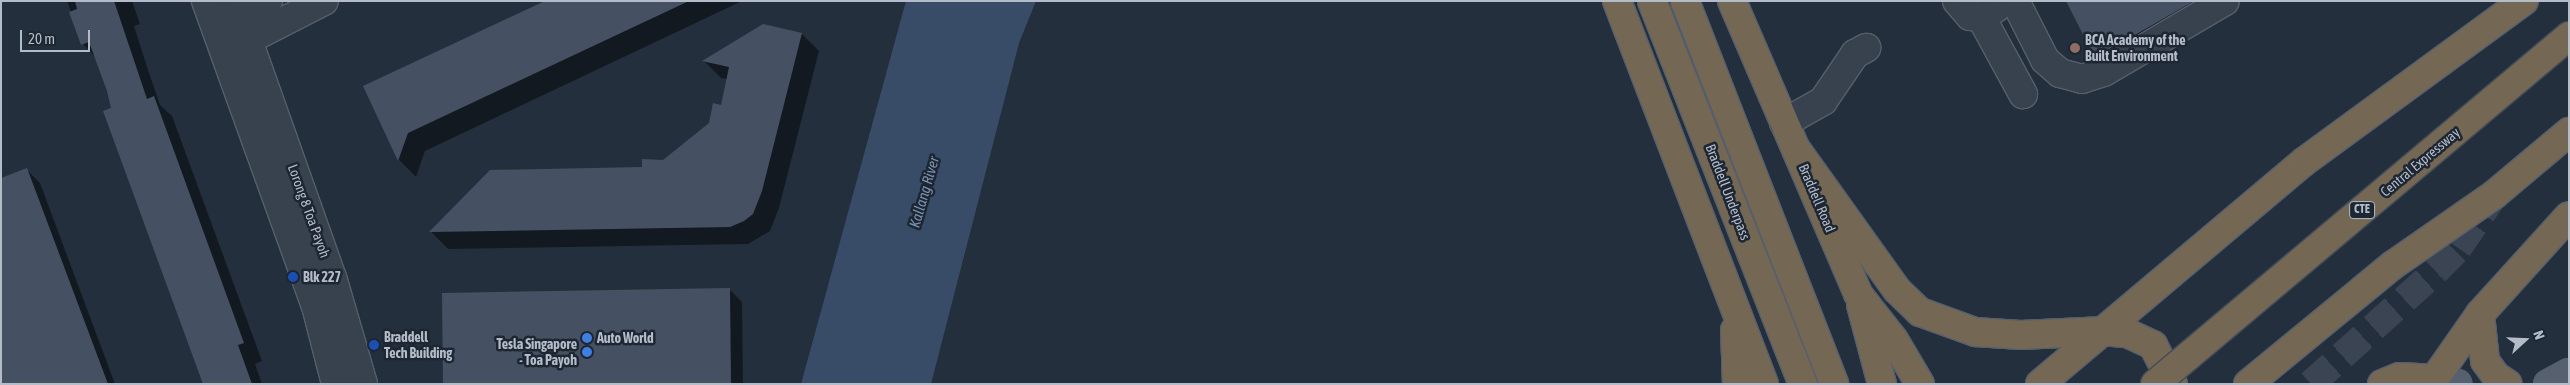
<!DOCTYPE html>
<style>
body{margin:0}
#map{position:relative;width:2570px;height:385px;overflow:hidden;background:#242f3e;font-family:"Asap Condensed",sans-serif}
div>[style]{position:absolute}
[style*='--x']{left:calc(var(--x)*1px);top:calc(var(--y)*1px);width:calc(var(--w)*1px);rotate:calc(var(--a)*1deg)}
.water>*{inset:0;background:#394c67}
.shadow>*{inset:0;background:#0007}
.building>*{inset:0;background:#455162}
.highway-tunnel>*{height:28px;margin-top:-14px;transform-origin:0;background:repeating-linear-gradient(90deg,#3a4453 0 28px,transparent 0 42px)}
.roads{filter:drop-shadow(1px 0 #565f6c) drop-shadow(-1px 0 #565f6c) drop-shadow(0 1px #565f6c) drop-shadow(0 -1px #565f6c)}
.minor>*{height:28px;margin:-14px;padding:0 14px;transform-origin:14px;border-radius:14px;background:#38414e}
.major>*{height:28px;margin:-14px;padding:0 14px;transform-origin:14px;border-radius:14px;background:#56606e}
.highway>*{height:28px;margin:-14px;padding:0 14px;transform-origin:14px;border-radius:14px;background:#746855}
.bridges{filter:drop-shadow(1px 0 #434c59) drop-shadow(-1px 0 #434c59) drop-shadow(0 1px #434c59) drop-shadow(0 -1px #434c59)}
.highway-bridge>*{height:28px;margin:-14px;padding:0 14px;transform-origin:14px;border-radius:14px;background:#746855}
.dots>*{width:14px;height:14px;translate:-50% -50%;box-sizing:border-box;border:2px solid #1d2633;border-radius:50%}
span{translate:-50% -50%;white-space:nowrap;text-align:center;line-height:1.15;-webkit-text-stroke:5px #1d2633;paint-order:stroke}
.shield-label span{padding:1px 4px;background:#1d2633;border:1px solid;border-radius:4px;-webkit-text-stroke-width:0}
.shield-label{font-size:12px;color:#b4bcc9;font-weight:700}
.poi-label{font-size:14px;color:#b4bcc9;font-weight:700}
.left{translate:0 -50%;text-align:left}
.right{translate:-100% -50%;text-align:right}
.street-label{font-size:14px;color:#b4bcc9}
.water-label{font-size:15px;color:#7c92b1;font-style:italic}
.frame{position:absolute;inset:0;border:2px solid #b4bcc9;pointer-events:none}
.north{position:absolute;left:2500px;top:315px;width:50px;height:50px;-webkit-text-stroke:4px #1d2633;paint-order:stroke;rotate:70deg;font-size:14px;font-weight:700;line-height:20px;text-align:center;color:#b4bcc9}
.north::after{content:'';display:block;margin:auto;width:18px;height:22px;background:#b4bcc9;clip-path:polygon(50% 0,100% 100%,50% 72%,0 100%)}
.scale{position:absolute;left:20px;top:30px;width:70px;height:22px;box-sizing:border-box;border:2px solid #b4bcc9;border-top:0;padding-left:6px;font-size:15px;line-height:18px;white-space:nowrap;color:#b4bcc9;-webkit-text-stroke:4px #1d2633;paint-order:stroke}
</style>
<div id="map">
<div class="water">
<i style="clip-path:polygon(906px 1px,1036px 1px,1019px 43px,931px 384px,801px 384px)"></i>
</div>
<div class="shadow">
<i style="clip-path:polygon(67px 1px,132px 1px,140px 24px,134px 26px,147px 67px,160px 105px,172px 116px,219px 244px,262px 361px,255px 364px,262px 384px,206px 384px,97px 59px,83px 44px)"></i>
<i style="clip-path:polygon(548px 1px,742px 1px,425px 151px,416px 177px,399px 160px,365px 87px)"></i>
<i style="clip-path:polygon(2068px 1px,2216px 1px,2111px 73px,2096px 58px)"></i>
<i style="clip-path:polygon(802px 34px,819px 51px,779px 208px,770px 231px,748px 244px,448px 249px,431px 232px,663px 161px,710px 123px,722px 106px,728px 79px,721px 78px,704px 61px)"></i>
<i style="clip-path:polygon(27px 170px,40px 183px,115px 384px,1px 384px)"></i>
<i style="clip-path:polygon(729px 289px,742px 302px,743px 384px,445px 384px)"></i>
</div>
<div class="building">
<i style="clip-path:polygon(75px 1px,114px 1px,147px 99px,154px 96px,244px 343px,238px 345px,252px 384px,203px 384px,103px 111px,111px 108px,107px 91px,89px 42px,81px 45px,69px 12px,77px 9px)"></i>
<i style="clip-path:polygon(545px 1px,689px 1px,408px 133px,398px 161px,363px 86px)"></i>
<i style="clip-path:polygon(2066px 1px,2194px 1px,2095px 58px)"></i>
<i style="clip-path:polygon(763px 24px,802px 33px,762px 191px,753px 214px,744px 221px,730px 227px,429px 232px,490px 170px,642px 167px,642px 159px,663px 160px,709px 123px,713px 103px,721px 105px,729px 67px,702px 61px)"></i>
<i style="clip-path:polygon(27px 168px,108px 384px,1px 384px,1px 178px)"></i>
<i style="clip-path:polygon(730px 288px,731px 384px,443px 384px,442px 293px)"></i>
</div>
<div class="highway-tunnel">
<i style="--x:2311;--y:384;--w:169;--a:-42.1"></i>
<i style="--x:2436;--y:271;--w:32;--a:-46"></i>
<i style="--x:2458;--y:248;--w:65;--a:-55.6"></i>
</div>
<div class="roads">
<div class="minor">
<i style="--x:206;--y:1;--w:324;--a:70.2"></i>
<i style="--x:316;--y:306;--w:81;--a:75.6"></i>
<i style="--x:234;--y:1;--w:293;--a:70.5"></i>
<i style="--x:332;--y:277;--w:111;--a:73.8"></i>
<i style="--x:1957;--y:1;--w:20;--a:49"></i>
<i style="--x:1970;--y:16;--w:11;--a:5"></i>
<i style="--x:1981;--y:17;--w:17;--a:-31"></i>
<i style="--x:2015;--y:1;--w:66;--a:63"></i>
<i style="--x:2045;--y:60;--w:20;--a:41"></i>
<i style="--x:2060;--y:73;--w:23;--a:15"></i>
<i style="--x:2082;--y:79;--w:23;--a:-18"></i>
<i style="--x:2104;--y:72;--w:140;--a:-30.4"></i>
<i style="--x:1981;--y:17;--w:88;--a:61.4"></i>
<i style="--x:221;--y:21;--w:51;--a:-23.1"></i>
<i style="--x:232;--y:48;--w:103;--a:-27.1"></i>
<i style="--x:1784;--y:123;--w:45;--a:-29.4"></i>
<i style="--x:1823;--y:101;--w:57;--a:-55.8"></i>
<i style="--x:1855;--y:54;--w:13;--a:-29"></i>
</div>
<div class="major">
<i style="--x:2434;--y:379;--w:24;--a:12"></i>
<i style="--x:2548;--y:384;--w:24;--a:-28"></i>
</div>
<div class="highway">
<i style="--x:1617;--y:1;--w:410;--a:69"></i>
<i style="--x:1652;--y:1;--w:412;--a:68.5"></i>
<i style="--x:1685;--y:1;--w:411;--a:68.7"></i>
<i style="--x:1732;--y:1;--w:319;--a:66.7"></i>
<i style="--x:1858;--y:294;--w:58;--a:52"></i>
<i style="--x:1894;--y:340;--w:51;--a:59.4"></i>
<i style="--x:1796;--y:149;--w:173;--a:54.4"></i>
<i style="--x:1897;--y:290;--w:32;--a:44"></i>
<i style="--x:1920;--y:312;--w:59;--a:20"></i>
<i style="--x:1975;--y:332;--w:46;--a:3.7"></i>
<i style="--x:2021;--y:335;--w:81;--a:-2.8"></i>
<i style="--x:2102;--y:331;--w:25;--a:5"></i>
<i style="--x:2127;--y:333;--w:29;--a:25"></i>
<i style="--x:2153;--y:345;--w:44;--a:62.9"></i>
<i style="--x:1861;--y:305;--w:82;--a:75.1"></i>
<i style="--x:2480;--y:314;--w:47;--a:83.9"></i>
<i style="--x:2485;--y:361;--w:19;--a:54"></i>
<i style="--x:2496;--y:376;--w:14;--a:34"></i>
<i style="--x:1735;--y:330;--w:54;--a:87.9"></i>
<i style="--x:2040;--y:384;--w:346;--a:-40.1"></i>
<i style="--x:2305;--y:161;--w:271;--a:-36.2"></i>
<i style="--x:2248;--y:384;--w:188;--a:-39.4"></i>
<i style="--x:2393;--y:265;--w:124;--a:-34.8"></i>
<i style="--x:2495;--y:194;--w:97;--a:-40"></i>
<i style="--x:2382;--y:384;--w:18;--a:-22"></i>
<i style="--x:2399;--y:377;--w:35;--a:3"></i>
<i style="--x:2431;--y:384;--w:85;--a:-55"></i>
<i style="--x:2480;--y:314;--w:132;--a:-47.8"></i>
</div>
</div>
<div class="bridges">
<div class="highway-bridge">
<i style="--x:2155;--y:384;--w:541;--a:-40.05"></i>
</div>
</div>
<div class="dots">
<i style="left:2075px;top:48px;background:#8d6e63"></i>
<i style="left:293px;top:277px;background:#1a4fb4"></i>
<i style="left:587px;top:338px;background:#3f7fe0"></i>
<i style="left:374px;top:345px;background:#1a4fb4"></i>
<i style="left:587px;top:352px;background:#3f7fe0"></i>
</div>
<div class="shield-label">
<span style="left:2362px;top:210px">CTE</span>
</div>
<div class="poi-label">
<span class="left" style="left:2085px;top:48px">BCA Academy of the<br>Built Environment</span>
<span class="left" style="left:303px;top:277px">Blk 227</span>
<span class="left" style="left:384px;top:345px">Braddell<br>Tech Building</span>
<span class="left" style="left:597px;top:338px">Auto World</span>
<span class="right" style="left:577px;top:352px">Tesla Singapore<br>- Toa Payoh</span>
</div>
<div class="street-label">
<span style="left:2420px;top:162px;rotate:-40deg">Central Expressway</span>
<span style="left:1728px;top:192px;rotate:69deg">Braddell Underpass</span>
<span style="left:1817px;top:198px;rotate:67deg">Braddell Road</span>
<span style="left:309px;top:211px;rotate:70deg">Lorong 8 Toa Payoh</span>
</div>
<div class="water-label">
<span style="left:924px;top:192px;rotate:-74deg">Kallang River</span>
</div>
<div class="frame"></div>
<div class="north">N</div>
<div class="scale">20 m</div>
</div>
